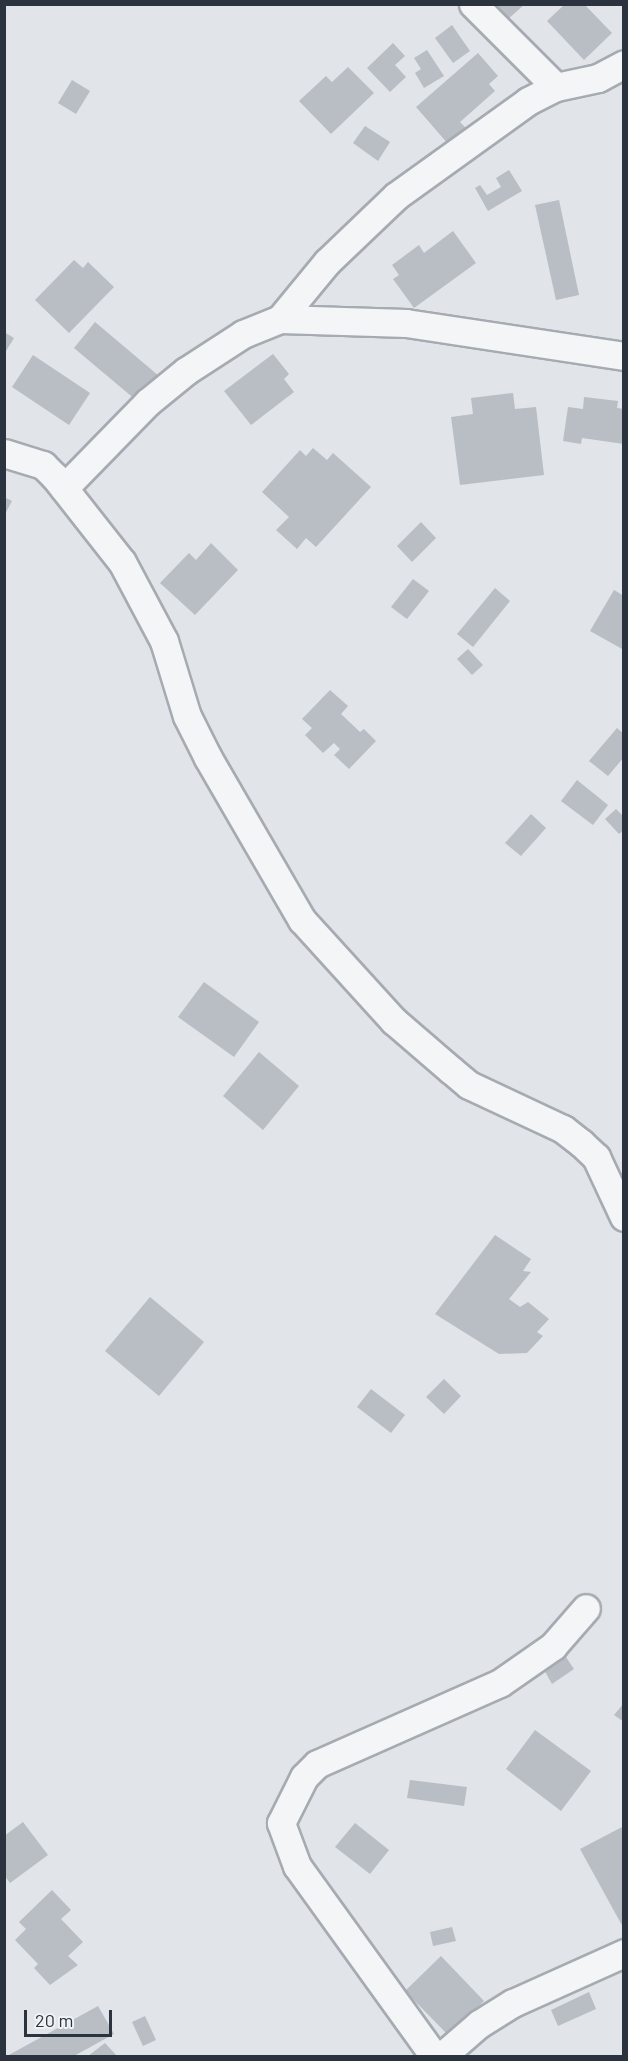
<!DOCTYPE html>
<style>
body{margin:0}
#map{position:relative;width:628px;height:2061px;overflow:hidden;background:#e1e4e8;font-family:Barlow,sans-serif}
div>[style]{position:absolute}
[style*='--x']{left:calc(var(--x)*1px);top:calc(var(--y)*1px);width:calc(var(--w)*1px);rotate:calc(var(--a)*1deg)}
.building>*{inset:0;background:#b8bec4}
.roads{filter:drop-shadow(2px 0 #a6abb2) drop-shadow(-2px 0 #a6abb2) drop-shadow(0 2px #a6abb2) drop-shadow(0 -2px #a6abb2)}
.street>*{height:27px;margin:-13.5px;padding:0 13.5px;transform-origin:13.5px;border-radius:13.5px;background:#f3f5f7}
span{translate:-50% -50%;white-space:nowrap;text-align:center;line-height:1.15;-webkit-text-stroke:5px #f0f3f6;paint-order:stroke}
.frame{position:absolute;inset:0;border:6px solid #2a333e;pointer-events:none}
.scale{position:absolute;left:24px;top:2010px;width:88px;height:27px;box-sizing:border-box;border:3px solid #2a333e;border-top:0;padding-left:8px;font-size:18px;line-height:21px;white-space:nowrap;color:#2a333e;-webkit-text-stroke:4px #f0f3f6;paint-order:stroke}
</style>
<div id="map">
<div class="building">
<i style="clip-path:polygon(492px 4px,525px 4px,507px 20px)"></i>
<i style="clip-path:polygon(565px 4px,584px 4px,612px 33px,584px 60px,547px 21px)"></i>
<i style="clip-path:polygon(452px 25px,470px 51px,453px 63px,435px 38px)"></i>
<i style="clip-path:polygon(393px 43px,405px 56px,395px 65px,406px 77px,390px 92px,367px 68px)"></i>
<i style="clip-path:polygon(427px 50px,444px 76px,424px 88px,415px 73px,421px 69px,414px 58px)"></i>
<i style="clip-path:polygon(478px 53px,498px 76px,489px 84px,495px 91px,460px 122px,467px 129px,449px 145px,416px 107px)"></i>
<i style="clip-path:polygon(348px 67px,374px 93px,331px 134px,299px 101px,326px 76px,332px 82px)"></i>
<i style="clip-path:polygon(72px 80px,90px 91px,76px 114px,58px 103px)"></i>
<i style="clip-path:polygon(365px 126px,390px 142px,378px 161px,353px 143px)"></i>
<i style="clip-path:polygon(509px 170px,522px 191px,488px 211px,475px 188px,480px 185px,487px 195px,501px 187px,496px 178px)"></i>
<i style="clip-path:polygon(559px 200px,579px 295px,556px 300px,535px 205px)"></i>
<i style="clip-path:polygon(453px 231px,476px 263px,414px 308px,393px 279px,399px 275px,392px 265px,419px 245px,424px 253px)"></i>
<i style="clip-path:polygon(74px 260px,83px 268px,88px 262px,114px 287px,69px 333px,35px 300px)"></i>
<i style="clip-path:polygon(95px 322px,159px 376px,137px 401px,74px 348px)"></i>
<i style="clip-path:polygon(4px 332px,14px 338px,6px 351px,4px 350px)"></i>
<i style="clip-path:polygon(273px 354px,289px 374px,284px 379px,294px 392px,251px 425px,224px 391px)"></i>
<i style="clip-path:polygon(33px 355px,90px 393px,69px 425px,12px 387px)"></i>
<i style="clip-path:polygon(513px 393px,515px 409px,536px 407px,544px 475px,460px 485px,451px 417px,473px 414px,471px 398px)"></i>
<i style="clip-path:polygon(584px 397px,618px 401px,617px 408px,624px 409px,624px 444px,582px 438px,581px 444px,563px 441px,568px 407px,583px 409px)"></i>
<i style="clip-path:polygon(313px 448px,327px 460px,333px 453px,371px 487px,316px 547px,306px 538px,297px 549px,276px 530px,289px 517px,262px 492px,300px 450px,306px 456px)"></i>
<i style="clip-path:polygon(4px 497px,12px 501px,4px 516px)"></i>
<i style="clip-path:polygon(421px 522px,436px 538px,412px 562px,397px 546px)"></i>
<i style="clip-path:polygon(211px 543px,238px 570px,195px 615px,160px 583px,189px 553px,196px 560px)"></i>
<i style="clip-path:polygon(413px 579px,429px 591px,407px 619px,391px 607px)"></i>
<i style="clip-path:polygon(495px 588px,510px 601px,473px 647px,457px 634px)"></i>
<i style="clip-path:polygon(614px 590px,624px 596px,624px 650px,590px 631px)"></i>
<i style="clip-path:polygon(468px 649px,483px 665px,472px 675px,457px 659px)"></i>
<i style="clip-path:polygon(330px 690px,348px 706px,341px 714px,360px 732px,364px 729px,376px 741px,349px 769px,334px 755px,340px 749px,334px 743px,323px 753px,305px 735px,312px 728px,302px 719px)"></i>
<i style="clip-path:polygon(617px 728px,624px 734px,624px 757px,608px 776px,589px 761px)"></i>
<i style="clip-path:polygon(577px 780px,608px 805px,593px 825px,561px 801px)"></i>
<i style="clip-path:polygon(616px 809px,624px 817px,624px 830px,619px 834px,605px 819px)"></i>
<i style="clip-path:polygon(531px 814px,546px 828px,521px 856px,505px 843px)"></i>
<i style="clip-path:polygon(204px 982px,259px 1022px,234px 1057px,178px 1017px)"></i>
<i style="clip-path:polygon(259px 1052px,299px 1086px,263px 1130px,223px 1096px)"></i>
<i style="clip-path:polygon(495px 1235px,531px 1259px,523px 1271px,531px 1272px,509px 1299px,520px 1307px,528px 1302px,549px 1319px,537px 1332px,543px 1336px,527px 1353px,499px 1354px,435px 1314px)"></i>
<i style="clip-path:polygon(150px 1297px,204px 1342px,159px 1396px,105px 1351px)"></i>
<i style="clip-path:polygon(444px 1379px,461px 1396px,444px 1414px,426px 1397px)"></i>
<i style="clip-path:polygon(371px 1389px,405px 1415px,391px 1433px,357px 1407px)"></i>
<i style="clip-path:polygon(564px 1654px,574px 1669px,552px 1684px,543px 1668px)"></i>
<i style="clip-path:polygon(624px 1703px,624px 1722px,614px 1715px)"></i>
<i style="clip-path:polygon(535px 1730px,591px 1771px,561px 1811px,506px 1769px)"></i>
<i style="clip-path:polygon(410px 1780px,467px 1787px,464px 1806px,407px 1798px)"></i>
<i style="clip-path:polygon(23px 1822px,48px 1855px,10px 1883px,4px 1875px,4px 1836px)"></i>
<i style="clip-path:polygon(355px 1823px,389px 1850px,370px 1874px,335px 1847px)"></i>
<i style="clip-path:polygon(624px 1826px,624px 1929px,580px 1849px)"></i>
<i style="clip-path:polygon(52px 1890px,71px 1910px,61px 1919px,83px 1942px,68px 1956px,78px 1965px,50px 1985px,34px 1968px,38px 1964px,15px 1940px,26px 1929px,19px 1922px)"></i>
<i style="clip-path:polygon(452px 1927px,456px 1941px,433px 1946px,430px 1932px)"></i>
<i style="clip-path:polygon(441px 1956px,484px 2001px,449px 2036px,405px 1991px)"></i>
<i style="clip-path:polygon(589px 1992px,596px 2009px,558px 2026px,551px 2010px)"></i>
<i style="clip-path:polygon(98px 2006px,114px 2034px,74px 2056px,7px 2056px)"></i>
<i style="clip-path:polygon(145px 2016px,156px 2040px,143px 2046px,132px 2022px)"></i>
<i style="clip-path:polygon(105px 2043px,117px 2056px,88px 2056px)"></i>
</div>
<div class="roads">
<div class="street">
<i style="--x:473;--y:4;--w:117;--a:45"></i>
<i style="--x:280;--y:319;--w:74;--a:-50.5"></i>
<i style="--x:327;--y:262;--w:95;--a:-43.7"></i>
<i style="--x:396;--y:196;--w:163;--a:-35.7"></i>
<i style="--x:528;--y:101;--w:31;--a:-27"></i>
<i style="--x:556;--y:87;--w:43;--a:-12.1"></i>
<i style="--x:598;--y:78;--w:30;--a:-28"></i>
<i style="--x:4;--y:453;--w:41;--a:17.1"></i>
<i style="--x:43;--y:465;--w:17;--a:45"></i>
<i style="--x:55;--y:477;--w:108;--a:51.8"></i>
<i style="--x:122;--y:562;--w:89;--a:62"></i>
<i style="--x:164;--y:641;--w:78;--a:73"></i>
<i style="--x:187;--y:716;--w:47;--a:63.4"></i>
<i style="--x:208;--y:758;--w:187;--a:59.9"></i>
<i style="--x:302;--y:920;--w:137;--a:47.7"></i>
<i style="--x:394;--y:1021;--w:75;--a:40.7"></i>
<i style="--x:451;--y:1070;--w:23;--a:40"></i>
<i style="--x:469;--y:1085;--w:104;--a:25.1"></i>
<i style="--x:563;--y:1129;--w:23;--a:38"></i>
<i style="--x:581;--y:1143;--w:21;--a:43"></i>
<i style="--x:596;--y:1157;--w:66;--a:65"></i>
<i style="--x:64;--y:488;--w:120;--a:-45.7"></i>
<i style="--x:148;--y:402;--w:49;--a:-39.2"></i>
<i style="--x:186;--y:371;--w:68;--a:-33"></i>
<i style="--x:243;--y:334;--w:40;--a:-22"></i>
<i style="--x:280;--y:319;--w:126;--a:1.8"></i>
<i style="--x:406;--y:323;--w:220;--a:8.6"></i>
<i style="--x:434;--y:2056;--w:234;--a:-125.8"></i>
<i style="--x:297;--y:1866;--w:46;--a:-110.4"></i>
<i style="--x:281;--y:1823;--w:51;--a:-63.4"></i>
<i style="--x:304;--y:1777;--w:18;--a:-45"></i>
<i style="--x:317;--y:1764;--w:200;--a:-23.9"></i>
<i style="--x:500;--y:1683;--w:65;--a:-34.9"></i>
<i style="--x:553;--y:1646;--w:50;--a:-49"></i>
<i style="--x:442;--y:2056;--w:49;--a:-40.9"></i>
<i style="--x:479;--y:2024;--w:40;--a:-32"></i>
<i style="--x:513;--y:2003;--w:122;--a:-24.2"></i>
</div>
</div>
<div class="frame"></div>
<div class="scale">20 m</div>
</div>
